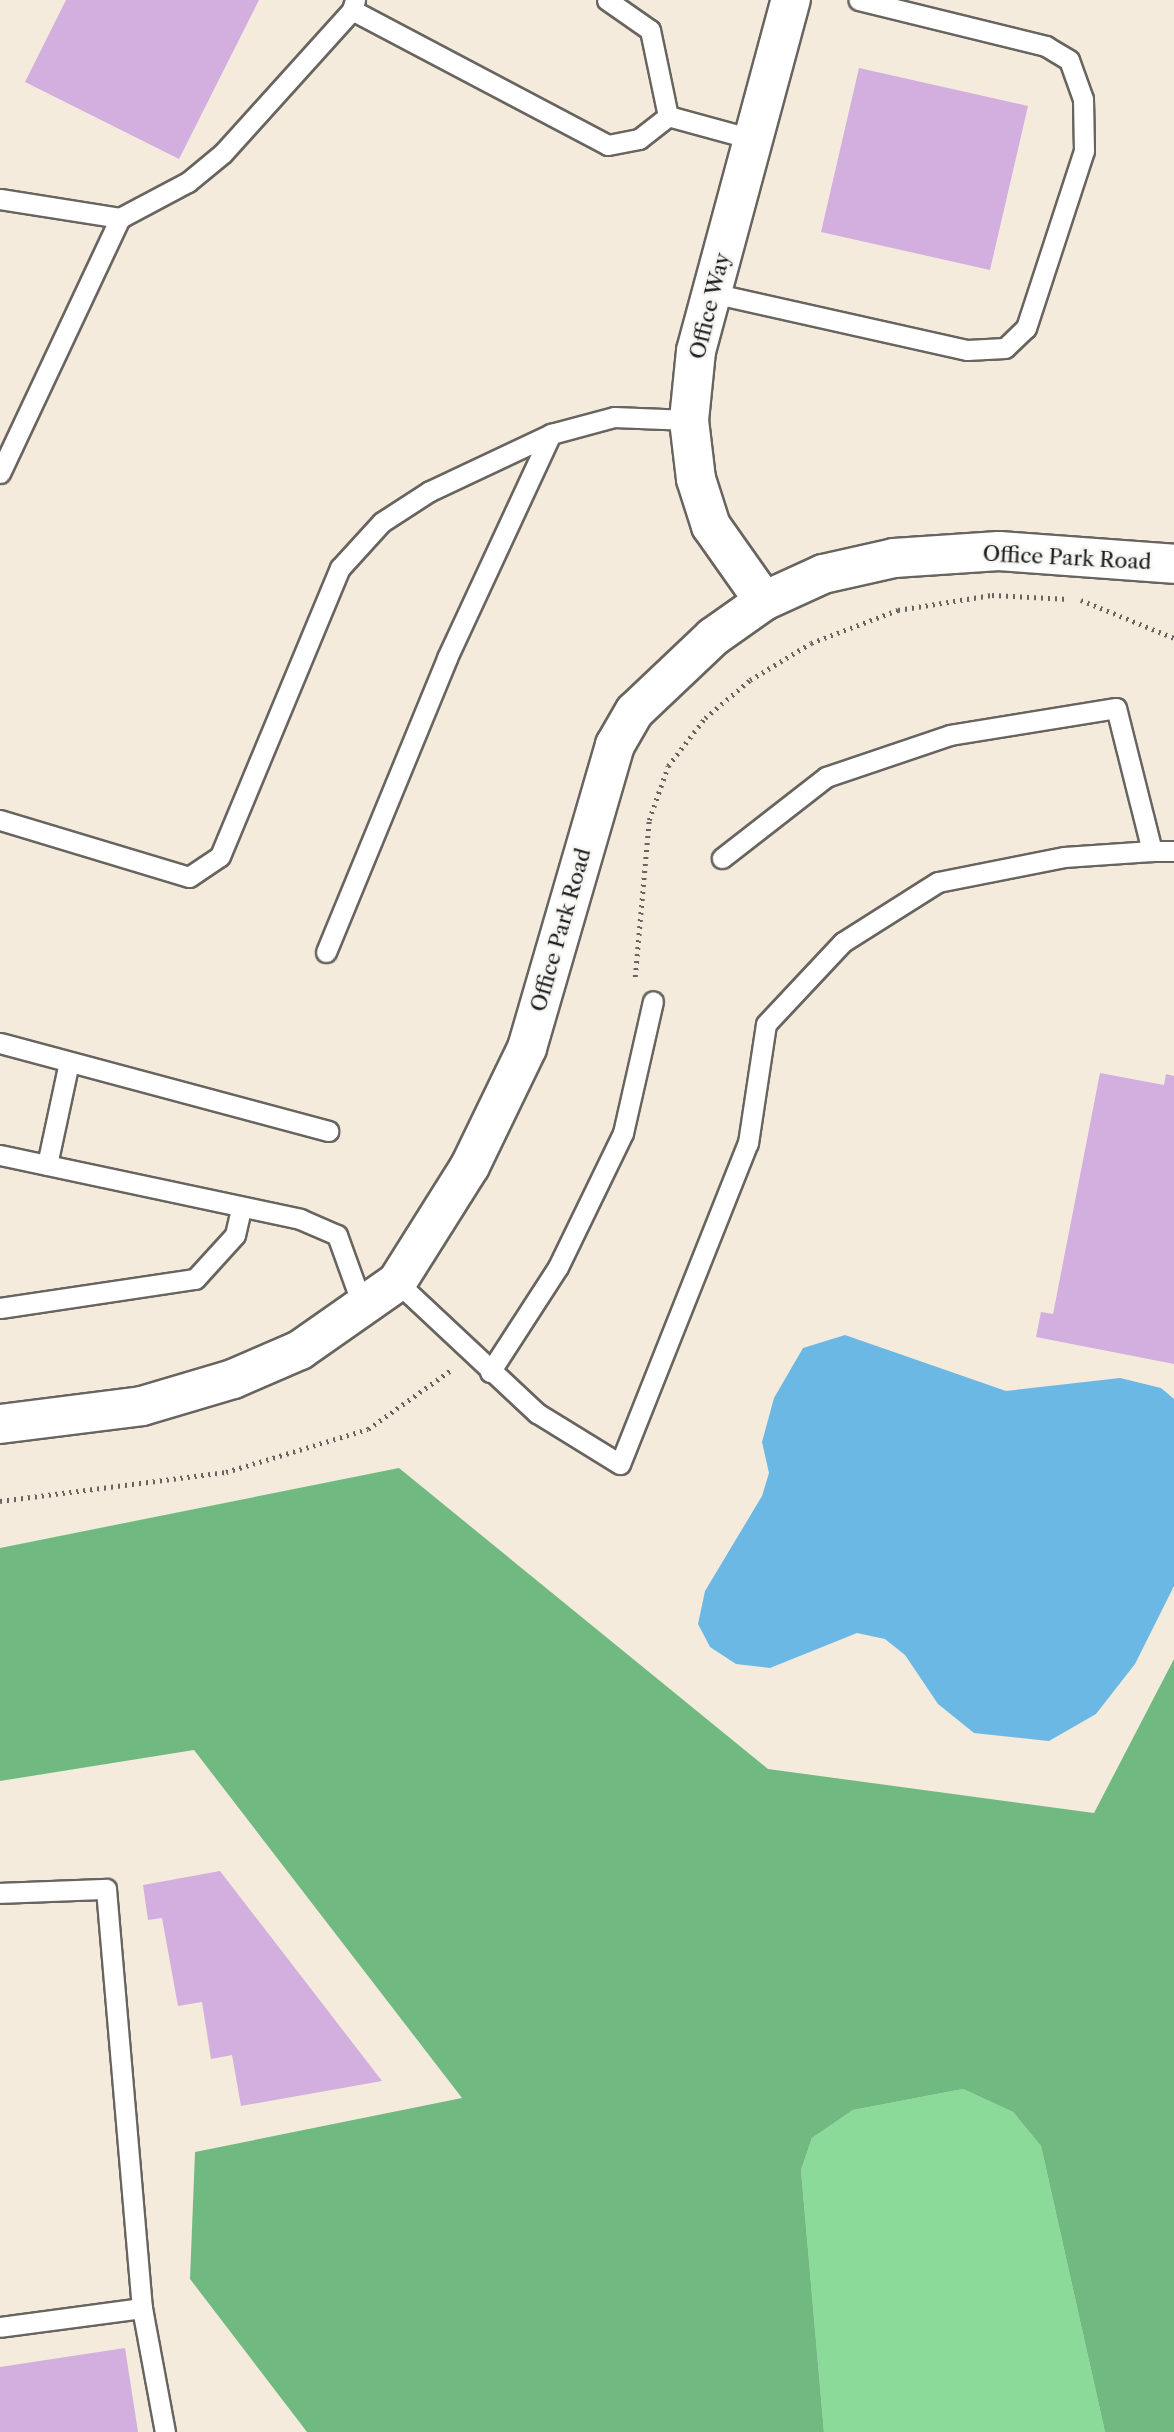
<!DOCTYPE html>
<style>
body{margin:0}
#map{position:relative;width:1174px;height:2432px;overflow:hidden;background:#f4ebdc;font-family:"Libre Caslon Text",serif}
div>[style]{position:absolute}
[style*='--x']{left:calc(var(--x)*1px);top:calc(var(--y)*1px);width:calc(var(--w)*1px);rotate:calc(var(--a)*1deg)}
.green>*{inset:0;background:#8bda99}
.forest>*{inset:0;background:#70ba81}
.water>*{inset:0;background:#6cb8e5}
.building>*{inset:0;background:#d2afdf}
.path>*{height:4.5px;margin-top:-2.25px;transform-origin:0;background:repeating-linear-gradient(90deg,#68645f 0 2px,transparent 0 7px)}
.roads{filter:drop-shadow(2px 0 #68645f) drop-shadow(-2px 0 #68645f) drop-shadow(0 2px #68645f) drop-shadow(0 -2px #68645f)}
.service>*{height:19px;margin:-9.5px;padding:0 9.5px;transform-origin:9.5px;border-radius:9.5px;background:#fff}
.minor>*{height:38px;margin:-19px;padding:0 19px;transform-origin:19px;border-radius:19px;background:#fff}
span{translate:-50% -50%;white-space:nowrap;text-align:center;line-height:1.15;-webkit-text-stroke:5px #f6f6f2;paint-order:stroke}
.street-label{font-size:21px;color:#1c1c1c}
</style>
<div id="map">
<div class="green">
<i style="clip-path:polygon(963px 2089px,1013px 2112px,1041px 2146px,1105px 2432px,824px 2432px,801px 2170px,812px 2138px,853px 2110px)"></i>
</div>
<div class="forest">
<i style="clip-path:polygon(399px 1468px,768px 1769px,1094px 1813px,1174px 1659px,1174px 2432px,1105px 2432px,1041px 2146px,1013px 2112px,963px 2089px,853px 2110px,812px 2138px,801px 2170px,824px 2432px,307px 2432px,190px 2279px,195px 2152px,462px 2098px,194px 1750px,0 1781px,0 1548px)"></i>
</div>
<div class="water">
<i style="clip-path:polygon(845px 1335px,1006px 1391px,1120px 1378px,1161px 1388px,1174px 1399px,1174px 1586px,1135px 1664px,1096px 1714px,1049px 1741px,974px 1733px,938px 1704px,905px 1655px,885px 1639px,857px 1633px,770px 1668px,736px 1664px,710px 1647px,698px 1624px,705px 1591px,762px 1496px,769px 1473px,762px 1442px,774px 1398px,803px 1348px)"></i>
</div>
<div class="building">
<i style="clip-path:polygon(66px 0,259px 0,179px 159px,25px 82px)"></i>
<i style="clip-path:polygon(859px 68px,1028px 106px,990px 270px,821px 232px)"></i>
<i style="clip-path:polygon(1100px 1073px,1164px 1085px,1166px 1074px,1174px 1076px,1174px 1364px,1036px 1337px,1041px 1312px,1053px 1314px)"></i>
<i style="clip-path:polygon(220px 1871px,382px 2081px,241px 2106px,232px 2055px,211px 2059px,202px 2002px,178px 2006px,162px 1918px,148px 1920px,143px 1885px)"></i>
<i style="clip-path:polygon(125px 2348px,138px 2432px,0 2432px,0 2367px)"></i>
</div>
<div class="path">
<i style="--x:1081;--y:600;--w:100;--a:22.2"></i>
<i style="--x:635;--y:977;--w:158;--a:-84.9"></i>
<i style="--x:649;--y:820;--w:57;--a:-70.6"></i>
<i style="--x:668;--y:766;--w:61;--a:-52.4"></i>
<i style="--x:705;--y:718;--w:59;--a:-40.2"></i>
<i style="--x:750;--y:680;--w:71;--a:-31.2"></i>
<i style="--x:811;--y:643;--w:93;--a:-20.8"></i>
<i style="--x:898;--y:610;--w:95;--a:-9.1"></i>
<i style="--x:992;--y:595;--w:77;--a:3"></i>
<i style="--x:0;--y:1501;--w:228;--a:-7.3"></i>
<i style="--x:226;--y:1472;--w:148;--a:-16.8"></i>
<i style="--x:368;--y:1429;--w:102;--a:-35.4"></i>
</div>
<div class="roads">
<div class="service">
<i style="--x:355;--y:0;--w:10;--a:107"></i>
<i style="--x:352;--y:10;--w:289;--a:27.8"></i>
<i style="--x:608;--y:145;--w:32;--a:-11"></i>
<i style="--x:639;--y:139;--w:37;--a:-38"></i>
<i style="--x:607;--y:0;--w:52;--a:34.9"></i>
<i style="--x:650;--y:30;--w:88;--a:78.2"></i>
<i style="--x:668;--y:116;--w:91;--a:15.3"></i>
<i style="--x:0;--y:199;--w:121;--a:9"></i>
<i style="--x:120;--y:218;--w:77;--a:-27.9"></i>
<i style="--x:188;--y:182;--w:45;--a:-39.6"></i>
<i style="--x:223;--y:153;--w:193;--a:-47.9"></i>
<i style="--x:712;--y:293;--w:261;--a:12.6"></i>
<i style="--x:967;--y:350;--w:38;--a:-3"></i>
<i style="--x:1005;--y:348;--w:29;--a:-44"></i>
<i style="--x:1026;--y:328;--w:186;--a:-71.9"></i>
<i style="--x:1084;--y:151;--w:52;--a:-91.1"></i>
<i style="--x:1083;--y:99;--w:41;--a:-109.7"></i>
<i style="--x:1069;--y:60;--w:27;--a:-149"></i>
<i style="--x:1046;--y:46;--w:193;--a:-166.2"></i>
<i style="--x:0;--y:473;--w:282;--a:-64.8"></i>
<i style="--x:0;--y:820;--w:197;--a:16.8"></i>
<i style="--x:189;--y:877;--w:37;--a:-34"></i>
<i style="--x:220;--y:856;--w:312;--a:-67.4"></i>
<i style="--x:340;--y:568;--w:62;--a:-47.6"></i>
<i style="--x:382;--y:522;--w:57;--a:-32.9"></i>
<i style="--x:430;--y:491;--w:134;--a:-25.2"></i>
<i style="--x:1152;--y:851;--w:22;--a:0"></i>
<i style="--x:326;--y:952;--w:318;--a:-67.6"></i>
<i style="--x:447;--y:658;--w:247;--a:-65.1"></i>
<i style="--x:551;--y:434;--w:65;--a:-15.1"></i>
<i style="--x:614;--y:417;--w:75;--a:2.3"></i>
<i style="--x:0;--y:1043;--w:340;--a:15"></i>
<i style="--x:69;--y:1062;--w:105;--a:102.1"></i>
<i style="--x:47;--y:1165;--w:259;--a:12"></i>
<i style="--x:300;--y:1219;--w:40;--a:23.4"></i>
<i style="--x:337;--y:1235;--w:80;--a:70.2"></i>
<i style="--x:0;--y:1155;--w:48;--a:12"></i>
<i style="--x:397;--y:1282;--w:192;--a:43.1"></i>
<i style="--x:537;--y:1413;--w:97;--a:31.6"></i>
<i style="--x:620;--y:1464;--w:346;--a:-68.3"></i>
<i style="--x:748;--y:1143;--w:120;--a:-81.4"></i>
<i style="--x:766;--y:1024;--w:112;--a:-46.8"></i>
<i style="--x:843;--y:942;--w:112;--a:-32.3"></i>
<i style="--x:938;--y:882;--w:128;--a:-11.2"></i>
<i style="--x:1064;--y:857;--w:88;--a:-3.9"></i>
<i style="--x:1152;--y:851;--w:147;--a:-104.1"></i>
<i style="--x:1116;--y:708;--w:168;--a:170.8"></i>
<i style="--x:950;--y:735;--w:131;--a:161.3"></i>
<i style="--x:826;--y:777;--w:132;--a:142.1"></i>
<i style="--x:0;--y:1308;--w:197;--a:-8.5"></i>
<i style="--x:195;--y:1279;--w:59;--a:-47.7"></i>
<i style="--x:235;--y:1235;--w:28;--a:-77"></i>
<i style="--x:490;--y:1372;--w:125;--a:-57.1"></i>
<i style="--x:558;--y:1267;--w:149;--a:-64.1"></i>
<i style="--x:623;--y:1133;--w:135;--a:-77.2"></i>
<i style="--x:0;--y:1893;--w:106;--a:-2.2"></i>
<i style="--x:106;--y:1889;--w:421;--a:85.1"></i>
<i style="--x:142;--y:2308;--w:143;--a:172.4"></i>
<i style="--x:142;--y:2308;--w:126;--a:79.5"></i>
</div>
<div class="minor">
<i style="--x:764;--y:601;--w:92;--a:-125.2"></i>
<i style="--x:711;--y:526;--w:49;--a:-107.7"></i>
<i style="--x:696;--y:479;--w:59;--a:-96.8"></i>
<i style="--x:689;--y:420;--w:69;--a:-84.2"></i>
<i style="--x:696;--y:351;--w:364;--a:-74.9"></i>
<i style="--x:0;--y:1424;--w:143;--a:-7.2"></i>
<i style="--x:142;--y:1406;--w:95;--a:-16.5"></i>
<i style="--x:233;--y:1379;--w:73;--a:-23.4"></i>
<i style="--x:300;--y:1350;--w:118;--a:-35"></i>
<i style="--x:397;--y:1282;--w:137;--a:-57.8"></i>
<i style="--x:470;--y:1166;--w:131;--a:-64.2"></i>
<i style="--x:527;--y:1048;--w:316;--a:-73.8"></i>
<i style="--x:615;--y:745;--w:39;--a:-60"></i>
<i style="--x:635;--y:711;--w:108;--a:-43.5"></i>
<i style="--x:713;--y:637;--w:62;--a:-35.2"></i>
<i style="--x:764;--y:601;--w:65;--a:-24.6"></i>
<i style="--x:823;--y:574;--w:73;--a:-12.7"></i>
<i style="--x:894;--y:558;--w:105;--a:-3.8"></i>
<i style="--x:999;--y:551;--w:175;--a:4.2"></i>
</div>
</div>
<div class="street-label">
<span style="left:710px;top:306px;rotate:-76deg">Office Way</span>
<span style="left:1067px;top:558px;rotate:3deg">Office Park Road</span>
<span style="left:561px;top:930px;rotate:-74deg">Office Park Road</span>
</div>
</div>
